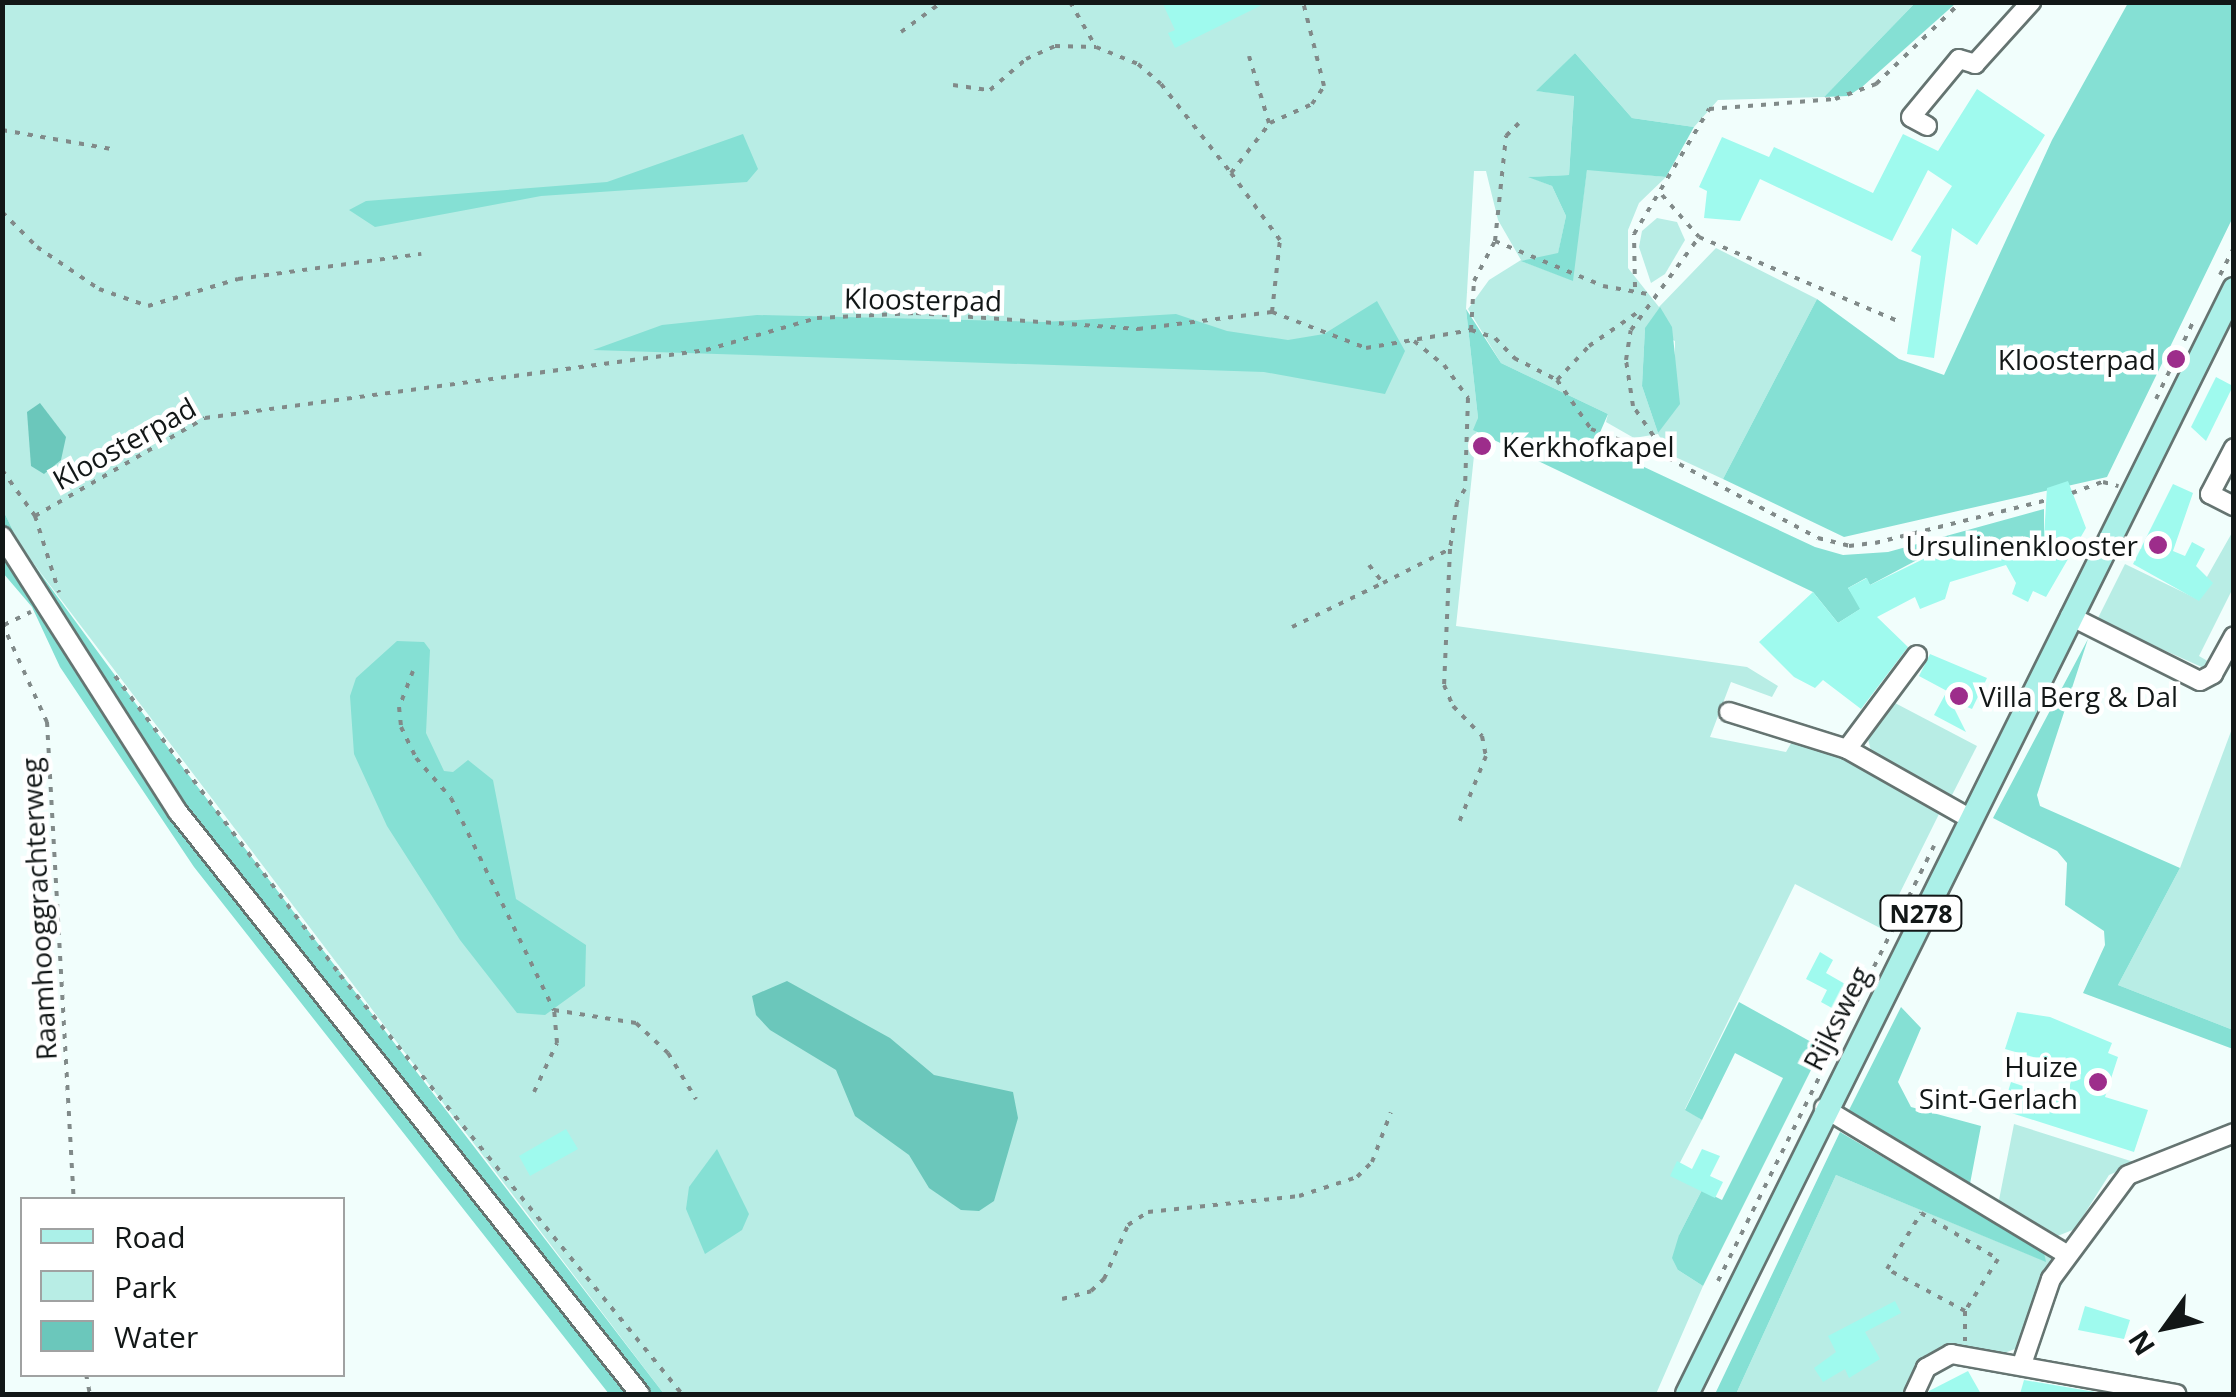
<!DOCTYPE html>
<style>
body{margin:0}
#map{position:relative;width:2236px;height:1397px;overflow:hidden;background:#f1fefc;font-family:"Open Sans",sans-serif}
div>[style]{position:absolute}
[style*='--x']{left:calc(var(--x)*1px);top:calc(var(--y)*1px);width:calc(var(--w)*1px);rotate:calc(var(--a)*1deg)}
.green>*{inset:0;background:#b8ede5}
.forest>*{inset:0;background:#85e0d4}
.water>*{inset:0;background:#6bc7bb}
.building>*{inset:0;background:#9ffaee}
.path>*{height:4px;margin-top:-2px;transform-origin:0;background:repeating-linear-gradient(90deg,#818a89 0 5px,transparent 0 13px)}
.roads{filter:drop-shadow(2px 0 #657471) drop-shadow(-2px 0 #657471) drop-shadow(0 2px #657471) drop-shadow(0 -2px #657471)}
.minor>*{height:18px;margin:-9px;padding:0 9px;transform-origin:9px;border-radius:9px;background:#fff}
.major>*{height:22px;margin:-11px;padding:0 11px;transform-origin:11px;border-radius:11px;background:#abf0e8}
.dots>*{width:28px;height:28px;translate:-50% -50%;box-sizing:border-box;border:5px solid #fff;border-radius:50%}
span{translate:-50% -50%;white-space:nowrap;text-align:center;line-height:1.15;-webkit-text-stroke:9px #fff;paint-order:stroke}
.shield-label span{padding:2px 8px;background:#fff;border:2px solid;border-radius:8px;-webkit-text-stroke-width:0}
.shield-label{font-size:25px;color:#121717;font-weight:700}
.street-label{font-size:28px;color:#121717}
.poi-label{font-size:28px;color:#121717}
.right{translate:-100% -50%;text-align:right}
.left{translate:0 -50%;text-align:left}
.frame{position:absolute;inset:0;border:5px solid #121717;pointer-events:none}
.legend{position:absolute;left:20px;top:1197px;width:325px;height:180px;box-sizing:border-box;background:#fff;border:2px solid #a0a2a2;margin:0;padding:12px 18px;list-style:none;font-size:30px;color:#121717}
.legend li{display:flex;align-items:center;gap:20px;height:50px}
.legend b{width:50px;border:2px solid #a0a2a2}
.north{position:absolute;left:2116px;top:1277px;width:100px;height:100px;-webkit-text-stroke:8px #fff;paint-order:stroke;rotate:237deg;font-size:28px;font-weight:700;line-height:40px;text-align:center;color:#121717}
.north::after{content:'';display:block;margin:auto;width:35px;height:45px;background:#121717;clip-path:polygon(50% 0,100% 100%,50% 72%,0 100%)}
</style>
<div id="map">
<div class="green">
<i style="clip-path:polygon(evenodd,2px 3px,1915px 3px,1824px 97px,1718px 100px,1694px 127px,1632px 118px,1575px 53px,1537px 91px,1574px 95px,1569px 175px,1530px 177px,1552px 186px,1566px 216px,1558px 254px,1524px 262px,1572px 280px,1587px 169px,1666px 177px,1639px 203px,1628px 230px,1628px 268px,1659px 307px,1716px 248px,1817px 299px,1723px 479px,1671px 455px,1658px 434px,1634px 438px,1606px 422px,1608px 414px,1501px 363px,1468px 309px,1489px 280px,1521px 260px,1498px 220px,1486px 171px,1474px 171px,1466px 309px,1478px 418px,1456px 626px,1747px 667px,1778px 686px,1772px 697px,1731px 682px,1710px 737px,1786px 752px,1793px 740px,1842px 758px,1939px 814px,1882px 929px,1795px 884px,1685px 1109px,1702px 1120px,1673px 1176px,1702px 1190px,1679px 1235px,1678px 1270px,1703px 1286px,1656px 1394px,664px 1394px,21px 547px,2px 508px,2px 3px,1645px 328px,1675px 341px,1675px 371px,1658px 433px,1642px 386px,1645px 328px)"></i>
<i style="clip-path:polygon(1657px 218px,1677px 222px,1685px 240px,1665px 274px,1651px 283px,1639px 247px,1642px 231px)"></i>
<i style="clip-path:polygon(2233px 531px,2233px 588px,2199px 656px,2211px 663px,2206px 669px,2097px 620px,2125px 564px,2195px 598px)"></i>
<i style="clip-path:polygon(1895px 703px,1977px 746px,1949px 801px,1871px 751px,1868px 739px,1884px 707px)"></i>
<i style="clip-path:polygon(2233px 726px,2233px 1030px,2118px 985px,2180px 868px)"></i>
<i style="clip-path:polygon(2014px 1124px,2137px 1163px,2109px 1175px,2075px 1229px,2055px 1237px,1998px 1205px)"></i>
<i style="clip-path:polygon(1836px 1175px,2045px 1261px,2044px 1252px,2069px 1268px,2053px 1305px,2037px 1302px,2023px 1346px,1999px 1355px,1961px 1350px,1908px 1394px,1736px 1394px)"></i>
</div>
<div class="forest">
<i style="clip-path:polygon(1915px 3px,1956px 3px,1862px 87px,1848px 96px,1824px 97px)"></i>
<i style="clip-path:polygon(2128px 3px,2233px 3px,2233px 217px,2107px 477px,1844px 537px,1723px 479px,1817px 299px,1899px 359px,1944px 375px,2052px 140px)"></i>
<i style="clip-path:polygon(1575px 53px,1632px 118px,1694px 127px,1666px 177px,1587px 170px,1573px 281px,1521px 261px,1558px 253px,1566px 216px,1552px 186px,1528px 177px,1569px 175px,1574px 96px,1536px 91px)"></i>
<i style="clip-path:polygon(743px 134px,758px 169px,747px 182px,541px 196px,375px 227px,349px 210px,366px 201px,607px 182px)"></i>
<i style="clip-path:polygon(1377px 301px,1405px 351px,1385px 394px,1264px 372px,593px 350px,662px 325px,757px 315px,1044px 322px,1176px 314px,1227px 331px,1288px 340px,1324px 334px)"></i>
<i style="clip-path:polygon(1660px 307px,1672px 327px,1680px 404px,1658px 433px,1642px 386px,1645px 328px)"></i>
<i style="clip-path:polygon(1466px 309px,1501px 363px,1608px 414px,1595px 444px,1815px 547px,1843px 555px,1888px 552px,2044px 509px,2044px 537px,1999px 542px,1949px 559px,1945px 549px,1934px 551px,1870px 585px,1866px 578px,1848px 588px,1862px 608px,1838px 623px,1813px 592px,1473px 430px,1478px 418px)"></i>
<i style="clip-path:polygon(2px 508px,21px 547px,177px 760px,664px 1394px,609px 1394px,194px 867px,60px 667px,32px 607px,3px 573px)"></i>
<i style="clip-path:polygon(2088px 639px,2037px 795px,2040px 806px,2180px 868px,2118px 985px,2233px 1030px,2233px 1049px,2083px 993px,2105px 945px,2104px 931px,2065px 905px,2067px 863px,2057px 851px,1993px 818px)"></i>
<i style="clip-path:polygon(397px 641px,424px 642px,430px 650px,426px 733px,444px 771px,453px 772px,468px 760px,493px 780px,516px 899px,586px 945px,585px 986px,545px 1015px,517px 1013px,460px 940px,387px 826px,354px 754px,350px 696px,356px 678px)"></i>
<i style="clip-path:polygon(1739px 1002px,1822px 1048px,1703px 1286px,1678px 1270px,1672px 1258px,1679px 1235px,1702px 1190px,1722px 1200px,1783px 1078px,1735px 1053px,1702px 1120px,1685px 1110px)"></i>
<i style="clip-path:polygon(1901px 1007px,1921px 1028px,1898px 1082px,1911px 1107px,1981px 1126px,1969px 1189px,1849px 1110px)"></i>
<i style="clip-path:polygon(1840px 1132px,2044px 1252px,2046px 1262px,1836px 1175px,1736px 1394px,1715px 1394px)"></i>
<i style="clip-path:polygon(717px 1149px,749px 1214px,742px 1230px,705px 1254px,686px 1209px,689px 1187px)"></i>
</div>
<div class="water">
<i style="clip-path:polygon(40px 403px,66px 437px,61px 460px,44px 474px,31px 466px,27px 412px)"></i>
<i style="clip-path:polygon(787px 981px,890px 1038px,934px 1075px,1013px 1092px,1018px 1118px,994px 1201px,979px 1211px,961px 1210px,929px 1188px,909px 1155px,855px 1116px,836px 1070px,770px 1030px,756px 1015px,752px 996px)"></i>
</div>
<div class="building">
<i style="clip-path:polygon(1162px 2px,1268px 2px,1175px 48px,1168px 33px,1175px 30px)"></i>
<i style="clip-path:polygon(1977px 89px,2045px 135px,1977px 245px,1952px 228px,1934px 358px,1907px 354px,1921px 256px,1911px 251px,1952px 186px,1928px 170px,1892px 241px,1760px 179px,1740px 221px,1704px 218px,1707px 191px,1699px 187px,1722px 137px,1769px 157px,1774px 147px,1873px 193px,1903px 134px,1938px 151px)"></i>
<i style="clip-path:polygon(2216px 377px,2233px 386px,2206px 441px,2191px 427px)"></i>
<i style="clip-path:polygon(2068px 481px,2086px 528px,2046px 597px,2033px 591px,2028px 602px,2012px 594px,2016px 583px,2006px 565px,1950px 582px,1945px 599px,1920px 609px,1915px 597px,1877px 617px,1908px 647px,1861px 709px,1823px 680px,1815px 688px,1794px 677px,1759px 642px,1813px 592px,1838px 623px,1860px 609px,1848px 588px,1867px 578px,1870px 585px,1946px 548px,1949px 559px,1999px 542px,2044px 537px,2047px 488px)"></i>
<i style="clip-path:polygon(2173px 484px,2193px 493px,2173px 551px,2185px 556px,2192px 542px,2205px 549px,2196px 566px,2213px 583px,2199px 601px,2133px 564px)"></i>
<i style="clip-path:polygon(1930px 654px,1987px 678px,1972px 709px,1950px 700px,1966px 732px,1934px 715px,1947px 691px,1919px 676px)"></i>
<i style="clip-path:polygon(1820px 952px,1833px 960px,1826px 973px,1852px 988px,1839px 1012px,1821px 1002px,1827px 990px,1806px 979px)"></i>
<i style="clip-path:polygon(2017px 1012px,2050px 1017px,2112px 1043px,2108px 1053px,2118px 1057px,2105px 1097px,2148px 1110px,2134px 1152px,2002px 1110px,2011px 1082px,2065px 1100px,2075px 1069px,2005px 1049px)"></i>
<i style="clip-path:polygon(566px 1129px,578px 1149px,530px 1176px,519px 1156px)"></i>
<i style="clip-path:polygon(1702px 1149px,1720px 1156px,1710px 1176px,1723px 1182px,1715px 1198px,1670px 1176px,1677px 1161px,1692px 1169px)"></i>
<i style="clip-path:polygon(1895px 1301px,1901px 1313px,1865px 1332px,1880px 1359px,1849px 1378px,1845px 1369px,1823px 1382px,1814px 1368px,1836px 1352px,1828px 1336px)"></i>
<i style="clip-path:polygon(2085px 1306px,2130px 1320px,2124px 1339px,2078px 1330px)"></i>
<i style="clip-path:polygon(1968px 1371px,1981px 1394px,1928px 1394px,1929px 1391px)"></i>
<i style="clip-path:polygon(2024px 1380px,2107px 1394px,2020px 1394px)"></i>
</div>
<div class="path">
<i style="--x:1070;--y:2;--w:52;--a:60"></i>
<i style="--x:901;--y:32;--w:51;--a:-36.2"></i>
<i style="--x:1249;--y:56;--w:70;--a:73.4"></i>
<i style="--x:953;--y:85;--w:37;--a:8"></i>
<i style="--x:990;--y:90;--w:48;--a:-40.7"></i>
<i style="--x:1026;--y:59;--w:32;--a:-24"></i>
<i style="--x:1055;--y:46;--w:41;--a:1.4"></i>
<i style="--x:1096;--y:47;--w:45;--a:22"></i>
<i style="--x:1138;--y:64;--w:30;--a:41"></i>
<i style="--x:1161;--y:84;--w:113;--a:51.8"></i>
<i style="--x:2;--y:130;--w:111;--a:9.9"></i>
<i style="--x:1662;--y:195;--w:56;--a:48.6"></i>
<i style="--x:1699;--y:237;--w:218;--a:22.9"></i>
<i style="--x:2;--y:212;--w:49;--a:45"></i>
<i style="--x:37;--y:247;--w:75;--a:34.1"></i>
<i style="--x:99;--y:289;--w:52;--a:19.1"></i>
<i style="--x:148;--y:306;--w:94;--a:-16.7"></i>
<i style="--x:238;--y:279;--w:185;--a:-7.8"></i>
<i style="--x:1495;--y:241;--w:106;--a:-84"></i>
<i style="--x:1506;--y:136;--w:18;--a:-45"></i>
<i style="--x:2220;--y:275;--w:31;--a:-63"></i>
<i style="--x:1635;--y:287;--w:53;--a:-91.1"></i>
<i style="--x:1634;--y:234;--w:146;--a:-59"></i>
<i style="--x:1709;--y:109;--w:126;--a:-4.5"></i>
<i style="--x:1835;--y:99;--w:44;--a:-20.1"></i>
<i style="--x:1876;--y:84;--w:118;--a:-44"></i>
<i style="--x:1272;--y:312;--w:72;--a:-83.7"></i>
<i style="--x:1280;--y:240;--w:83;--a:-126.2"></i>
<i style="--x:1231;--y:173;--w:63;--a:-52"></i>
<i style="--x:1270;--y:123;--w:46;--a:-24.3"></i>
<i style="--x:1312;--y:104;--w:22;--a:-56"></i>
<i style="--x:1324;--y:86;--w:87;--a:-104"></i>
<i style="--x:1471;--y:330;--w:25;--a:18"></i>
<i style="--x:1495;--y:338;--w:28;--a:46"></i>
<i style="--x:1514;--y:358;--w:48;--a:27.1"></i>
<i style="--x:1557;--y:380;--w:60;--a:55.2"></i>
<i style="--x:1591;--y:429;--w:82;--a:20.6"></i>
<i style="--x:1668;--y:458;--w:170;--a:28.1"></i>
<i style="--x:1818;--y:538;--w:32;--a:14"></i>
<i style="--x:1849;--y:546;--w:26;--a:-7"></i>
<i style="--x:1875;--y:543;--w:177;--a:-14"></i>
<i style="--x:1414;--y:341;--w:38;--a:39"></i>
<i style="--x:1444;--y:365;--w:41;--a:54"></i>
<i style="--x:1468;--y:398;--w:91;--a:91.9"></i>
<i style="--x:1465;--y:489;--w:15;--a:122"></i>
<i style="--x:1457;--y:502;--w:48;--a:98.5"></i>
<i style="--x:1450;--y:549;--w:136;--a:92.5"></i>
<i style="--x:1444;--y:685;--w:23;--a:67"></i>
<i style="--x:1453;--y:706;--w:42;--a:46"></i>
<i style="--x:1482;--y:736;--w:20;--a:79"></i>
<i style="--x:1486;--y:756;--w:74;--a:112.1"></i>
<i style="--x:1557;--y:380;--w:47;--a:-46.7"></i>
<i style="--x:1589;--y:346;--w:63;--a:-34.7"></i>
<i style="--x:2156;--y:399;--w:85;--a:-64.3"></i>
<i style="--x:1668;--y:457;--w:62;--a:-124.5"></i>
<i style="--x:1633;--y:406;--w:47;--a:-98.7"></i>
<i style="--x:1626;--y:360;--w:30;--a:-81"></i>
<i style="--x:1631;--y:330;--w:115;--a:-53.8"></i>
<i style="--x:2;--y:470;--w:57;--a:54.3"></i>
<i style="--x:35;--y:516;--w:80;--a:72.5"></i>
<i style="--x:2072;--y:493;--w:33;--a:-20"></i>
<i style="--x:2103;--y:482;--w:16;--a:15"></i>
<i style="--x:35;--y:516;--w:196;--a:-30"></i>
<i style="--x:205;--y:418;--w:506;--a:-7.73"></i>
<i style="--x:706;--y:350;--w:116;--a:-16.1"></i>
<i style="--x:817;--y:318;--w:99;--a:-2.9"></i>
<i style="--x:916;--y:313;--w:223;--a:4.1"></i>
<i style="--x:1138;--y:329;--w:135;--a:-7.2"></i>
<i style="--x:1272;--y:312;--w:101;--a:21"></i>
<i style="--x:1366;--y:348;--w:107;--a:-9.7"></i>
<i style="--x:1471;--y:330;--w:49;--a:-86.5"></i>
<i style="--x:1474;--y:281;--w:45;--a:-62.3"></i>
<i style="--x:1495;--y:241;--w:117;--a:22.6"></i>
<i style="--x:1603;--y:286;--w:51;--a:10.2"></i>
<i style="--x:1369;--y:565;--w:23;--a:52"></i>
<i style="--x:1383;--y:583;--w:75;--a:-26.9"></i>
<i style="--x:2;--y:623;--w:109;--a:65.6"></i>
<i style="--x:47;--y:722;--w:479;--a:86.8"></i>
<i style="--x:4;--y:625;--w:30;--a:-26"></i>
<i style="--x:1292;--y:627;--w:101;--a:-25.8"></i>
<i style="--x:413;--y:671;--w:39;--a:111"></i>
<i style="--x:399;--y:707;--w:20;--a:84"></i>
<i style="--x:401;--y:727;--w:34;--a:64"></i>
<i style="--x:416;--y:758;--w:53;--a:48.8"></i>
<i style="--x:451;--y:798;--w:236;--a:64.1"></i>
<i style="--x:115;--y:676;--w:374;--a:53"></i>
<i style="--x:340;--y:975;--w:541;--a:50.78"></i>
<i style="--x:534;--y:1092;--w:54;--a:-64.9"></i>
<i style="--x:557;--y:1043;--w:33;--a:-95"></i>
<i style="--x:554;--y:1010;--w:83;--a:9"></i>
<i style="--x:636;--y:1023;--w:44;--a:43.2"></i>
<i style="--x:668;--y:1053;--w:54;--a:58.7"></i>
<i style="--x:1718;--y:1281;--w:486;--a:-63.6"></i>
<i style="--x:1062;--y:1299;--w:30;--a:-15"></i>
<i style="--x:1091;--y:1291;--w:18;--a:-43"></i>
<i style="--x:1104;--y:1279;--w:59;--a:-66"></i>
<i style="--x:1128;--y:1225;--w:24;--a:-33"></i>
<i style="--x:1148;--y:1212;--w:152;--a:-6"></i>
<i style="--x:1299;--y:1196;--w:61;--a:-18.1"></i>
<i style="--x:1357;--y:1177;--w:21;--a:-45"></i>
<i style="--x:1372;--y:1162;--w:53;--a:-69.2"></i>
<i style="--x:1965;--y:1311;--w:89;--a:-151.7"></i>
<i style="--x:1887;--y:1269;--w:66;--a:-58.7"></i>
<i style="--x:1921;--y:1213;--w:90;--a:30.9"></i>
<i style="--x:1998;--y:1259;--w:62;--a:122.4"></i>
<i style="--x:1965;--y:1311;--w:30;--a:90"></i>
<i style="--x:86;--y:1374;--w:20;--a:79"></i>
</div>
<div class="roads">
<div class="minor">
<i style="--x:1927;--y:126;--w:18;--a:-151"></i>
<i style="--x:1911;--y:117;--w:75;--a:-50.4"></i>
<i style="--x:1959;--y:59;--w:17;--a:17"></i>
<i style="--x:1975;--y:64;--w:84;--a:-47.9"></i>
<i style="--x:2234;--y:448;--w:52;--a:117.6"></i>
<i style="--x:2210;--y:494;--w:27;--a:27"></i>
<i style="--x:2;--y:536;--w:327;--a:57.5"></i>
<i style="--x:178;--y:812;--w:743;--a:51.56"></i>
<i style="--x:2070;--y:616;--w:145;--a:26.6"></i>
<i style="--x:2200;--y:681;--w:15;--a:-28"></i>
<i style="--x:2213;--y:674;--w:43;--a:-61.1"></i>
<i style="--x:1729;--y:712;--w:124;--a:17.4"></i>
<i style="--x:1847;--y:749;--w:140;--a:29.5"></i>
<i style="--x:1847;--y:749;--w:117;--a:-53.3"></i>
<i style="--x:1824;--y:1108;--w:283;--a:31.1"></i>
<i style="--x:2022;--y:1364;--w:90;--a:-71.2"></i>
<i style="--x:2051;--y:1279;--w:129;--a:-53.5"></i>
<i style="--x:2128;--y:1175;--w:114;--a:-21.6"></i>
<i style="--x:1914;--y:1394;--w:29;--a:-65"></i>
<i style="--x:1926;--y:1368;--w:29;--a:-29"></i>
<i style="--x:1951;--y:1354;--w:229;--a:10.1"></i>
</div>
<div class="major">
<i style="--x:1687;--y:1394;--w:1233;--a:-63.66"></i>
</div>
</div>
<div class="dots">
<i style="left:2176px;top:359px;background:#9d2d8b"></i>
<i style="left:1482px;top:446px;background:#9d2d8b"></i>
<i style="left:2158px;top:545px;background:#9d2d8b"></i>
<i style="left:1959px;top:696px;background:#9d2d8b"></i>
<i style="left:2098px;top:1082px;background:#9d2d8b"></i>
</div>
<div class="shield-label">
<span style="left:1921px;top:913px">N278</span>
</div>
<div class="street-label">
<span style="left:923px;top:299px;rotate:1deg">Kloosterpad</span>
<span style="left:124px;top:443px;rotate:-29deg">Kloosterpad</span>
<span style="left:38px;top:909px;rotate:-93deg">Raamhooggrachterweg</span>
<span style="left:1836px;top:1018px;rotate:-63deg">Rijksweg</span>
</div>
<div class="poi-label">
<span class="right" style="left:2156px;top:359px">Kloosterpad</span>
<span class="left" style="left:1502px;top:446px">Kerkhofkapel</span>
<span class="right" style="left:2138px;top:545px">Ursulinenklooster</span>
<span class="left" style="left:1979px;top:696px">Villa Berg &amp; Dal</span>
<span class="right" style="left:2078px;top:1082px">Huize<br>Sint-Gerlach</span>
</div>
<div class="frame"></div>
<ul class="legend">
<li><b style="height:12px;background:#abf0e8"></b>Road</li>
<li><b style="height:28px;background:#b8ede5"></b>Park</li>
<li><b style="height:28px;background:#6bc7bb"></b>Water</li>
</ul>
<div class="north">N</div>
</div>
